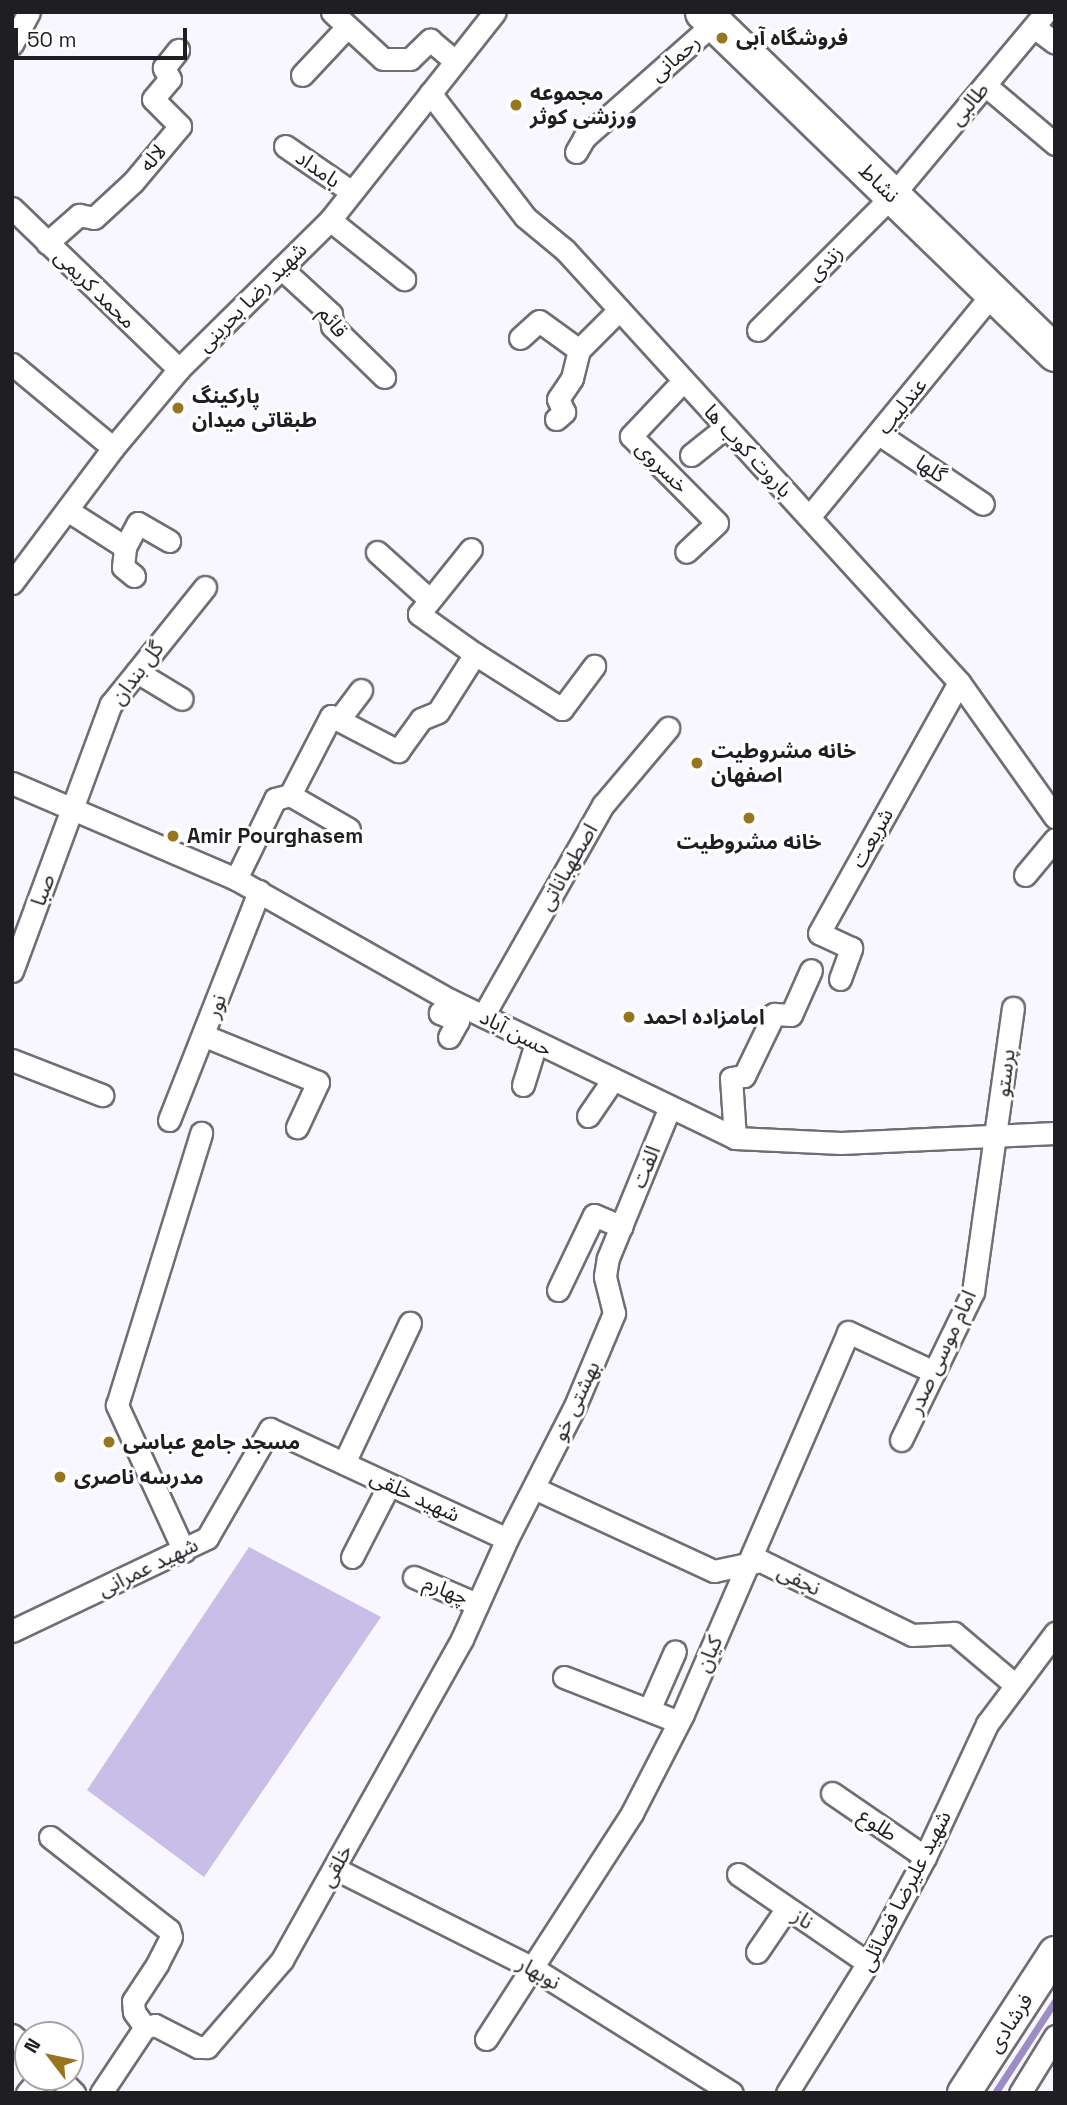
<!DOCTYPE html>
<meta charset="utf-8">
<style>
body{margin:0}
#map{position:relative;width:1067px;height:2105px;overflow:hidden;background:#f8f6fe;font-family:"Space Grotesk","Noto Sans Arabic",sans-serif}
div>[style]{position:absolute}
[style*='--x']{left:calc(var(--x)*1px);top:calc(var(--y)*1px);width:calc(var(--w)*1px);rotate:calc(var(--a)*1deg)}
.green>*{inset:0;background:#c8bee7}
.stream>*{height:7px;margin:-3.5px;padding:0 3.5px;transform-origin:3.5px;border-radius:3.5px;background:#9c8dc6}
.roads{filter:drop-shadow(2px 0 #6f6e74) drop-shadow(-2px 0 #6f6e74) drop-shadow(0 2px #6f6e74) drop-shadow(0 -2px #6f6e74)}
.minor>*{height:21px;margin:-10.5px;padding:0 10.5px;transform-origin:10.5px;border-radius:10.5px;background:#fff}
.secondary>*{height:32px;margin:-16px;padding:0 16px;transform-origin:16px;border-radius:16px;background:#fff}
.primary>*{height:35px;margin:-17.5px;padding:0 17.5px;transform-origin:17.5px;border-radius:17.5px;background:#fff}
.dots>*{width:19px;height:19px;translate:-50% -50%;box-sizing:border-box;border:4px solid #fff;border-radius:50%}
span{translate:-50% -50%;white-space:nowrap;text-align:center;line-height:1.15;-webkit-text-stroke:6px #fff;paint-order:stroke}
.poi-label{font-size:21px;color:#1f1e21;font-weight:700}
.left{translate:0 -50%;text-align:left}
.street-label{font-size:21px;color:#1f1e21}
.frame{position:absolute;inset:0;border:14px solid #1f1e21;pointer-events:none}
.north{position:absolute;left:14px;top:2021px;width:70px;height:70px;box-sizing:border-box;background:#fff;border:2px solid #a5a5a6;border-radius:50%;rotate:302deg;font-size:19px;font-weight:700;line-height:28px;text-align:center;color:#1f1e21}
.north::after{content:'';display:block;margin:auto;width:24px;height:32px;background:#98761f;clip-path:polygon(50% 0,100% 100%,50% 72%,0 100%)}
.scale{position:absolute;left:14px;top:28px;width:173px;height:32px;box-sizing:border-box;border:4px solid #1f1e21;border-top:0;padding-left:9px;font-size:21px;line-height:24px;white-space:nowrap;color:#1f1e21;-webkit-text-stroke:5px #fff;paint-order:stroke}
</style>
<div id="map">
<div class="green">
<i style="clip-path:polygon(249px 1547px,381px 1617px,204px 1877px,87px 1790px)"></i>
</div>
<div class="stream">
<i style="--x:995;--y:2093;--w:110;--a:-56.9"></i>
</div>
<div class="roads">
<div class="minor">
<i style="--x:332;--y:12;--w:69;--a:42.7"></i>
<i style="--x:383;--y:59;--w:27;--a:0"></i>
<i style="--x:410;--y:59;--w:28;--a:-44"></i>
<i style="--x:430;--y:40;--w:33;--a:40"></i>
<i style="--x:1034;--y:27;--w:26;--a:37"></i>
<i style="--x:12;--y:44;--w:36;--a:-62"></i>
<i style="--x:302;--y:75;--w:66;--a:-46.8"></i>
<i style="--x:985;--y:85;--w:92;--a:40.1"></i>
<i style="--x:430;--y:93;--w:156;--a:52.5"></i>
<i style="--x:525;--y:217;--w:52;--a:39.5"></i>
<i style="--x:565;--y:250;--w:585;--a:47.63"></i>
<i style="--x:959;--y:682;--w:166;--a:54.6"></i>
<i style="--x:285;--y:146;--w:81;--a:34.5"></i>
<i style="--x:576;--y:152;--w:16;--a:-60"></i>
<i style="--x:584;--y:138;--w:174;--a:-41.5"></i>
<i style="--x:12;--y:208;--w:232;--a:44"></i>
<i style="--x:330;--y:220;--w:95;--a:38.6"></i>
<i style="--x:47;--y:243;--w:43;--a:-41.2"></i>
<i style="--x:79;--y:215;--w:15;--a:11"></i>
<i style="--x:94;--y:218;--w:53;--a:-42.7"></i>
<i style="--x:133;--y:182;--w:73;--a:-50"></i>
<i style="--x:180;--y:126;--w:38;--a:-135"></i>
<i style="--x:153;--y:99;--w:26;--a:-50"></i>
<i style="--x:170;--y:79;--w:13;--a:-119"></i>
<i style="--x:164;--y:68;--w:23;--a:-52"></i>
<i style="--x:281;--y:268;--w:68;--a:42.6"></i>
<i style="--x:331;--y:314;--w:12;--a:85"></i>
<i style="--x:332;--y:326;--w:73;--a:44.4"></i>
<i style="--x:758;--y:330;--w:190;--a:-45"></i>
<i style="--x:892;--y:196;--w:240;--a:-50.1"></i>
<i style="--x:520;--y:338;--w:25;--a:-42"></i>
<i style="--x:539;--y:321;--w:49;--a:35.9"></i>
<i style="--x:12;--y:364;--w:131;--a:39.7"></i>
<i style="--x:683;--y:381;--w:76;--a:133.4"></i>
<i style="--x:631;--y:436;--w:122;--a:45.3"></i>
<i style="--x:717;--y:523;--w:42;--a:136.9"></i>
<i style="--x:556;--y:419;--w:11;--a:-41"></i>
<i style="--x:564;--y:412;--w:14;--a:-115"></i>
<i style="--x:558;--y:399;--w:25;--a:-56"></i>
<i style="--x:572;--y:378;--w:29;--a:-76"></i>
<i style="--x:579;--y:350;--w:57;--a:-45"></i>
<i style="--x:879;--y:434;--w:125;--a:33.9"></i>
<i style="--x:691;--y:455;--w:45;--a:-38.7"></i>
<i style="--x:67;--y:510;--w:69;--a:32.5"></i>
<i style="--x:809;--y:517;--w:290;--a:-50.6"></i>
<i style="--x:377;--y:552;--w:70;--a:42.1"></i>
<i style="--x:134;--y:576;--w:14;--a:-141"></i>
<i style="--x:123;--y:567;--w:20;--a:-84"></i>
<i style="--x:125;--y:547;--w:27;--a:-62"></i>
<i style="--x:138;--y:523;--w:36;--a:30"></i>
<i style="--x:12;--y:583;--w:169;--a:-53.2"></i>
<i style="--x:113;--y:448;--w:103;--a:-50.1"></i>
<i style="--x:179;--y:369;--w:212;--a:-44.6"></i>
<i style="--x:330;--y:220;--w:265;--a:-51.6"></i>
<i style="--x:475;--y:654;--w:103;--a:32.3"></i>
<i style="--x:562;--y:709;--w:54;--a:-53.3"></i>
<i style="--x:137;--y:672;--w:52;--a:31"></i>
<i style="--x:340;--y:718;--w:35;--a:-53"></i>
<i style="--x:12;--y:783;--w:244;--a:23.2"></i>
<i style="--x:236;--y:879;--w:246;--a:29.5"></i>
<i style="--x:450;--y:1000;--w:317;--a:25.8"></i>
<i style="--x:735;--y:1138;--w:106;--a:2.7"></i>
<i style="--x:841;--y:1143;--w:214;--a:-2.7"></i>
<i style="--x:290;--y:795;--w:68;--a:30"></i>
<i style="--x:1025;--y:875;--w:47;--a:-50.2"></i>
<i style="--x:236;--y:879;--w:89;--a:-64"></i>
<i style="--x:275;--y:799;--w:16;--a:-15"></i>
<i style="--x:290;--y:795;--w:89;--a:-62.6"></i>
<i style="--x:331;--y:716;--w:76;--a:27.6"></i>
<i style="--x:398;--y:751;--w:39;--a:-54"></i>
<i style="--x:421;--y:719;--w:18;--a:-22"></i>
<i style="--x:438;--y:712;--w:69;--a:-57.5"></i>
<i style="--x:475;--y:654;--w:69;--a:-144.5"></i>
<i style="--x:419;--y:614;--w:83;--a:-51.3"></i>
<i style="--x:12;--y:971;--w:285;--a:-69.7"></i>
<i style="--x:111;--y:704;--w:150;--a:-51.2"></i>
<i style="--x:840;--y:979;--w:33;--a:-70"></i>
<i style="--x:851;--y:948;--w:35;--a:-155"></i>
<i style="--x:819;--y:933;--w:287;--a:-60.8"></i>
<i style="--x:483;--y:1016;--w:243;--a:-60.4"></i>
<i style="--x:603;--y:805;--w:101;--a:-49.8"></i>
<i style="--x:205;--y:1036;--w:122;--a:22.2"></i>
<i style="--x:318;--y:1082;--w:50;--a:115"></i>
<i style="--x:449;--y:1037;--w:18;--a:-61"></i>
<i style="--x:458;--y:1021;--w:20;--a:-156"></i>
<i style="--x:440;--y:1013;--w:16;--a:-52"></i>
<i style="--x:12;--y:1060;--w:97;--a:21.3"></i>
<i style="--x:523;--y:1085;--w:44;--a:-72.8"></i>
<i style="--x:588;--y:1116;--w:42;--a:-55.6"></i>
<i style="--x:169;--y:1120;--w:246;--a:-68.5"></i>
<i style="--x:735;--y:1138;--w:60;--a:-93.8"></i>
<i style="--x:731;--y:1078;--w:13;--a:-9"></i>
<i style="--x:744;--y:1076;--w:69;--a:-64.2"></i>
<i style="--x:774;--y:1014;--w:17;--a:3"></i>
<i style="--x:791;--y:1015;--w:49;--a:-66"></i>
<i style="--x:558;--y:1290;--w:83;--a:-64.4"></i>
<i style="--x:594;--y:1215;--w:30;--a:23"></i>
<i style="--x:901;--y:1440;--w:165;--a:-64.1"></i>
<i style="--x:973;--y:1292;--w:287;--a:-82"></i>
<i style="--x:344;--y:1463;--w:155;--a:-64.8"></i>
<i style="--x:534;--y:1488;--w:198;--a:24.8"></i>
<i style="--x:714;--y:1571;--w:48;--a:-12"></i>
<i style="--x:761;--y:1561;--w:168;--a:26.1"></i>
<i style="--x:912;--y:1635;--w:42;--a:-2.7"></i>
<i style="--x:954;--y:1633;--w:77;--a:40.3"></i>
<i style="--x:184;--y:1551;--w:161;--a:-114.7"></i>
<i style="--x:117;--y:1405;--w:285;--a:-72.8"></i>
<i style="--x:352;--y:1557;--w:81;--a:-62.8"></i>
<i style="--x:414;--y:1577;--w:69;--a:23.2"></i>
<i style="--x:12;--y:1631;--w:216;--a:-25.5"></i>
<i style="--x:207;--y:1538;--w:126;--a:-60"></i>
<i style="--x:270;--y:1429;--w:261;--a:24.9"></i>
<i style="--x:507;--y:1539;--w:149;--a:-62.9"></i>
<i style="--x:575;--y:1406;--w:101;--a:-67.2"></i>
<i style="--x:614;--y:1313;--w:38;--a:-104"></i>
<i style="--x:605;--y:1276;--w:18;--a:-81"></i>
<i style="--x:608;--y:1258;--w:163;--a:-67.7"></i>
<i style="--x:564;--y:1677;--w:123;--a:21.4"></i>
<i style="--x:649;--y:1710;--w:64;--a:-66.2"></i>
<i style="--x:832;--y:1793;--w:113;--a:34.5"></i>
<i style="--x:50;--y:1837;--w:151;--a:38"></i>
<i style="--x:169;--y:1930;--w:7;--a:74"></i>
<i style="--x:171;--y:1937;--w:29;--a:117"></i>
<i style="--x:158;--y:1963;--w:45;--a:123.3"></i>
<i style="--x:133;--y:2001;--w:11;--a:85"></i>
<i style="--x:134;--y:2012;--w:19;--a:54"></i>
<i style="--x:336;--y:1869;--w:218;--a:26.7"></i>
<i style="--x:531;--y:1967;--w:237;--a:32.1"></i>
<i style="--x:738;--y:1874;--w:158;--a:34.4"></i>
<i style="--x:757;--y:1952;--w:53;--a:-55.7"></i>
<i style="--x:12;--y:2035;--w:21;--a:41"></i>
<i style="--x:486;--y:2039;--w:269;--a:-57.1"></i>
<i style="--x:632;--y:1813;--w:111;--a:-62.7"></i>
<i style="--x:683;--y:1714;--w:416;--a:-66.6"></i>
<i style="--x:848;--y:1332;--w:95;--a:24.9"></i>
<i style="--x:58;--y:2077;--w:23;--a:45"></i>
<i style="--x:27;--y:2093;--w:21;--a:-49"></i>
<i style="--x:101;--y:2093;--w:79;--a:-56.3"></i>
<i style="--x:145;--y:2027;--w:10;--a:-11"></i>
<i style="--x:155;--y:2025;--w:48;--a:27.1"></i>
<i style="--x:198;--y:2047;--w:9;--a:0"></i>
<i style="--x:207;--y:2047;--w:115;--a:-49.2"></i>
<i style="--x:282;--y:1960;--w:368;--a:-60.7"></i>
<i style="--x:462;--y:1639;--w:110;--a:-65.8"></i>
<i style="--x:787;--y:2093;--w:153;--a:-58.1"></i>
<i style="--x:868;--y:1963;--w:120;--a:-61.7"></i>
<i style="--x:925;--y:1857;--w:147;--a:-65"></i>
<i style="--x:987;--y:1724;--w:114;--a:-53.2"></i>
<i style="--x:1020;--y:2093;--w:67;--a:-58.4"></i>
</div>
<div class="secondary">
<i style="--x:964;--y:2093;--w:167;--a:-57"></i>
</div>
<div class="primary">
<i style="--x:703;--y:12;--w:490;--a:44.1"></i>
</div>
</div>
<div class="dots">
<i style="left:722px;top:38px;background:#98761f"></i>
<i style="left:516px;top:105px;background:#98761f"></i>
<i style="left:178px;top:408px;background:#98761f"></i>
<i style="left:697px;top:763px;background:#98761f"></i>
<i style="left:749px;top:818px;background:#98761f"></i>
<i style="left:173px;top:836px;background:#98761f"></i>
<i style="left:629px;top:1017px;background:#98761f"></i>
<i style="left:109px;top:1442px;background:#98761f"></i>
<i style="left:60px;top:1477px;background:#98761f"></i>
</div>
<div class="poi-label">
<span class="left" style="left:736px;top:38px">فروشگاه آبی</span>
<span class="left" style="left:530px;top:105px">مجموعه<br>ورزشی کوثر</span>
<span class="left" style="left:192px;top:408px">پارکینگ<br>طبقاتی میدان</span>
<span class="left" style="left:711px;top:763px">خانه مشروطیت<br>اصفهان</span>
<span class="left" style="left:187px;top:836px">Amir Pourghasem</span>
<span style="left:749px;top:842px">خانه مشروطیت</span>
<span class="left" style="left:643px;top:1017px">امامزاده احمد</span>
<span class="left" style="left:123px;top:1442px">مسجد جامع عباسی</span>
<span class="left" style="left:74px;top:1477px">مدرسه ناصری</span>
</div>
<div class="street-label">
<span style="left:675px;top:58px;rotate:-41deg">رحمانی</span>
<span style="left:969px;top:104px;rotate:-50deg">طالبی</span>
<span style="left:153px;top:158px;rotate:-49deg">لاله</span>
<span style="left:318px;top:169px;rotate:35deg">بامداد</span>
<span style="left:879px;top:183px;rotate:44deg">نشاط</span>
<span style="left:825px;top:263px;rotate:-45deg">زندی</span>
<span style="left:95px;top:289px;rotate:44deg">محمد کریمی</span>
<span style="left:252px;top:297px;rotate:-45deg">شهید رضا بحرینی</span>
<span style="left:333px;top:322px;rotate:53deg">قائم</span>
<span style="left:902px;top:406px;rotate:-51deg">عندلیب</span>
<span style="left:748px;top:451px;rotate:47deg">باروت کوب ها</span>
<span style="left:662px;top:467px;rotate:45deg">خسروی</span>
<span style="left:931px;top:469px;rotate:34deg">گلها</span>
<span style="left:137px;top:673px;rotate:-53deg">گل بندان</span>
<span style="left:872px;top:838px;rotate:-61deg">شریعت</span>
<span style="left:568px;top:867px;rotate:-60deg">اصطهباناتی</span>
<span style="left:43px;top:890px;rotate:-69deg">صبا</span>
<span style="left:216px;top:1006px;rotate:-69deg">نور</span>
<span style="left:516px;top:1033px;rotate:27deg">حسن آباد</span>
<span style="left:1005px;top:1073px;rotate:-83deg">پرستو</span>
<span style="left:646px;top:1167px;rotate:-68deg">الفت</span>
<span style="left:942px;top:1352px;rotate:-65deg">امام موسی صدر</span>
<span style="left:576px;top:1401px;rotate:-65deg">بهشتی خو</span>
<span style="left:415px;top:1496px;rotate:25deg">شهید خلقی</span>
<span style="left:148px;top:1567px;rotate:-26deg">شهید عمرانی</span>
<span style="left:799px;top:1580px;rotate:26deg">نجفی</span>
<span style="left:446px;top:1590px;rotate:22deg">چهارم</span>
<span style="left:709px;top:1654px;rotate:-67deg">کیان</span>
<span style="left:878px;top:1825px;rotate:34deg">طلوع</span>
<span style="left:336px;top:1866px;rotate:-61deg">خلقی</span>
<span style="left:905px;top:1891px;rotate:-63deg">شهید علیرضا فضائلی</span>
<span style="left:803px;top:1919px;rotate:34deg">ناز</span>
<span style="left:539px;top:1973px;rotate:30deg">نوبهار</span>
<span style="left:1010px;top:2023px;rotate:-57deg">فرشادی</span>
</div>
<div class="frame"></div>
<div class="north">N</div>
<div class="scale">50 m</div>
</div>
